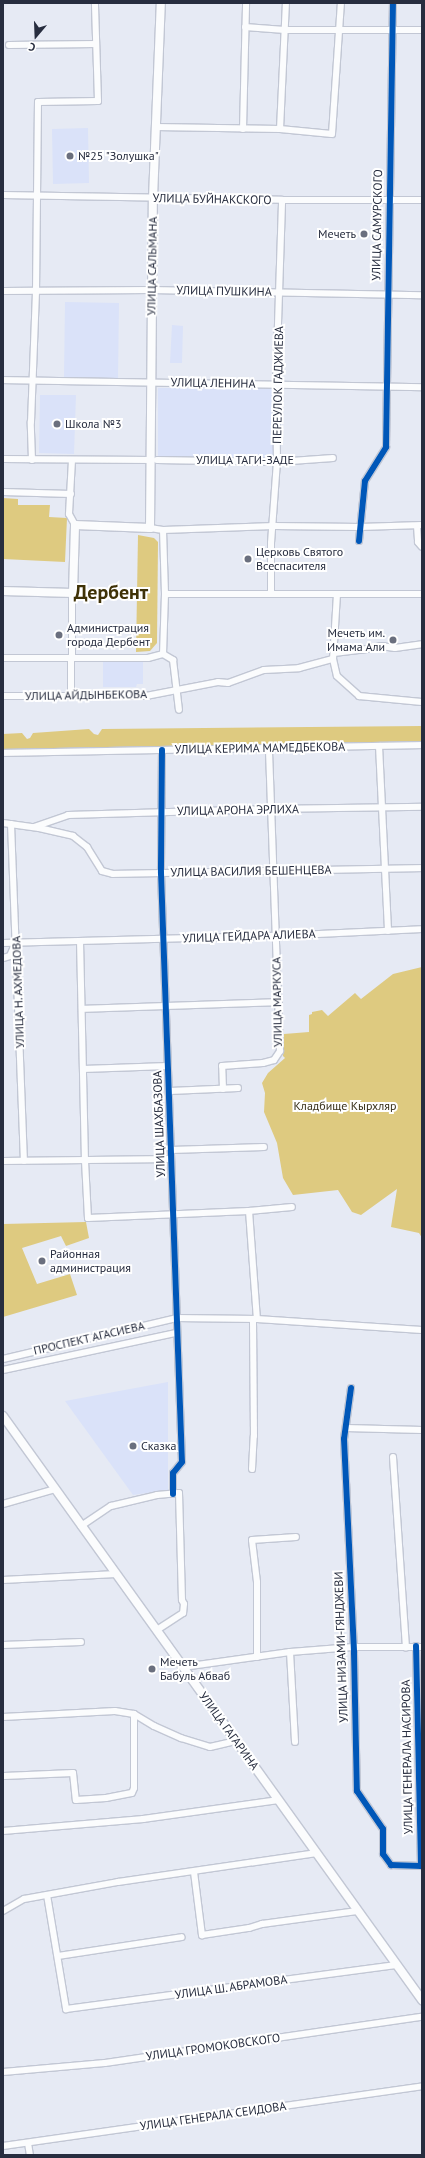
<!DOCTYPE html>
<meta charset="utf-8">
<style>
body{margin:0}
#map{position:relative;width:425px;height:2158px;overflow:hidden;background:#e6eaf4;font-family:"PT Sans",sans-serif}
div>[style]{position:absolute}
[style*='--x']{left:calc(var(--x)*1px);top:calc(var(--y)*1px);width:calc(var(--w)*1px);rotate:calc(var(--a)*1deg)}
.built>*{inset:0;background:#dae2f9}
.green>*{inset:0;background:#deca80}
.roads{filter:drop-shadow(1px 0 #c2c7d4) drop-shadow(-1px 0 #c2c7d4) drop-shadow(0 1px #c2c7d4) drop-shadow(0 -1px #c2c7d4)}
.minor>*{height:6px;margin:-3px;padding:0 3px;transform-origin:3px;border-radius:3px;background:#fbfcfd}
.major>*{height:8px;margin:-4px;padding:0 4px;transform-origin:4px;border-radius:4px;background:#fbfcfd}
.cycleway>*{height:6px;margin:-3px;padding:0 3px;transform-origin:3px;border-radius:3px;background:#0057b8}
.dots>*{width:11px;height:11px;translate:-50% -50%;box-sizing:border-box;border:2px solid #fff;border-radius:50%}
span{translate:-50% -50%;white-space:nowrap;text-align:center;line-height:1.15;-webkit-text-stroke:4px #fff;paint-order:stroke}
.poi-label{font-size:12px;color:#272d3f}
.left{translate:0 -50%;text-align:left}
.right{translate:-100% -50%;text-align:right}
.street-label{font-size:12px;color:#272d3f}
.park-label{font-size:12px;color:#39311b}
.town-label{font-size:20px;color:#3f3207;font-weight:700}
.frame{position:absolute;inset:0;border:4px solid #272d3f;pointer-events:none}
.north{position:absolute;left:16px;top:16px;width:40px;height:40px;-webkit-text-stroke:3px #fff;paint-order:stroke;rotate:199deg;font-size:11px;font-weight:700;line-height:16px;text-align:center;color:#272d3f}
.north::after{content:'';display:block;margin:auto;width:14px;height:18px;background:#272d3f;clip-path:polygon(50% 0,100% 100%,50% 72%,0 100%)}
</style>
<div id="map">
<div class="built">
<i style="clip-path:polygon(88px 128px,89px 183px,53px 184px,52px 129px)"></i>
<i style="clip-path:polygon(65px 302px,119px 303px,118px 379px,64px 377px)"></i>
<i style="clip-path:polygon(172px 325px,183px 326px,182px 363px,170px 363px)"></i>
<i style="clip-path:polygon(158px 388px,274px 388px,274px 459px,158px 458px)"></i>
<i style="clip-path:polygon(40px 395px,76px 395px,74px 454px,39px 453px)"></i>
<i style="clip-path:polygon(103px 662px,143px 662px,143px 684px,137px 684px,136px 687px,103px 687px)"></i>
<i style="clip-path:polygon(168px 1382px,168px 1490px,133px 1495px,65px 1401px)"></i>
</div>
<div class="green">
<i style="clip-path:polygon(3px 498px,18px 499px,18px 505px,50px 505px,49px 517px,67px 518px,65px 562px,3px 559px)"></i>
<i style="clip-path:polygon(138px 535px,154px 538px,158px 542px,157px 643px,150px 651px,136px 652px)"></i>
<i style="clip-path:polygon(422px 726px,422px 742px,3px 750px,3px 734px,22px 733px,27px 739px,30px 738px,33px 733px,89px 729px,94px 734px,98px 735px,102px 729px)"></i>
<i style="clip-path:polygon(422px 967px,422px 1238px,419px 1233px,391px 1227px,397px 1189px,361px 1215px,352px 1212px,338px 1190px,293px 1195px,283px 1178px,277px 1143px,264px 1112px,265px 1093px,262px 1083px,268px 1073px,285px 1058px,283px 1056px,284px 1034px,309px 1032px,309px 1015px,312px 1014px,312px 1012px,322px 1010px,328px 1016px,355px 993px,361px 999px,393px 974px)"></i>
<i style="clip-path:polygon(86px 1222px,89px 1238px,66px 1246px,61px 1236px,22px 1248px,37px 1284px,70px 1274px,77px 1295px,3px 1317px,3px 1224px)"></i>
</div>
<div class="roads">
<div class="minor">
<i style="--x:245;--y:27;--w:40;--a:4.3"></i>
<i style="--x:285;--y:30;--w:137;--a:0"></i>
<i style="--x:9;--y:45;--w:87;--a:-0.7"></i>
<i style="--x:156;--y:127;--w:124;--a:0.9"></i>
<i style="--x:280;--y:129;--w:52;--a:5.5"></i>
<i style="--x:332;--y:134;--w:131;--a:-86.1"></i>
<i style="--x:243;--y:129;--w:126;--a:-88.6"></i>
<i style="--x:280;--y:129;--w:126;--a:-87.3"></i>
<i style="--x:3;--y:195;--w:279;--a:1"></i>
<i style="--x:282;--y:200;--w:140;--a:0"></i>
<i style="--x:3;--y:291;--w:148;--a:-0.4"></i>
<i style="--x:151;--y:290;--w:271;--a:1.1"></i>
<i style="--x:3;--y:380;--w:419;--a:1"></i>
<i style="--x:3;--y:459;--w:149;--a:0.4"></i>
<i style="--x:32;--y:460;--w:38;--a:-92"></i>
<i style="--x:31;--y:422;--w:130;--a:-87.8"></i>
<i style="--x:36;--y:292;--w:190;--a:-89.4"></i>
<i style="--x:38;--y:102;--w:60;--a:-1"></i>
<i style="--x:98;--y:101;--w:98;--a:-91.8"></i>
<i style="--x:72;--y:460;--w:54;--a:93.2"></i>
<i style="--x:69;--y:514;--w:13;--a:61"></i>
<i style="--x:157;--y:460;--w:120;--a:1"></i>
<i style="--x:277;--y:462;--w:56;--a:-4.1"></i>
<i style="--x:3;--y:492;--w:68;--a:1.7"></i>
<i style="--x:417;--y:526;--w:16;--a:86"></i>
<i style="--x:418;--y:542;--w:6;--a:51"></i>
<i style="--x:150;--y:528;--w:13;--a:9"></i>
<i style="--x:163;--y:530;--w:111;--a:-2.1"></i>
<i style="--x:274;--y:526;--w:86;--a:0.7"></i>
<i style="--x:360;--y:527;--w:62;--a:-1.8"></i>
<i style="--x:163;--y:530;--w:64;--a:88.2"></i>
<i style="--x:165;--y:594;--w:60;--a:91.9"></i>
<i style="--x:359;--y:541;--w:60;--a:-84.3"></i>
<i style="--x:365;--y:481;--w:40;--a:-58"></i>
<i style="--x:386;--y:447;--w:444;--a:-89.1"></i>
<i style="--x:165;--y:594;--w:257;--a:0"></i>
<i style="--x:271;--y:594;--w:51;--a:-90"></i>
<i style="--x:271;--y:543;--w:81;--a:-85.8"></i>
<i style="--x:277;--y:462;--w:78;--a:-90.7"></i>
<i style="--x:276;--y:384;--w:184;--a:-88.1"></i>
<i style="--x:337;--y:594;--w:65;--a:93.5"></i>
<i style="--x:333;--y:659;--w:17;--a:77"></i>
<i style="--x:337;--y:676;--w:30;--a:42"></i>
<i style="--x:359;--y:696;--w:63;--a:5.4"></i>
<i style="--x:334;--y:653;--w:33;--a:-7"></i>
<i style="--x:367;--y:649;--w:14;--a:-12"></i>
<i style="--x:381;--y:646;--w:14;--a:8"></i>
<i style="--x:395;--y:648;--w:27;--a:-8"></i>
<i style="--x:163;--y:654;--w:12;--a:31"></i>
<i style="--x:173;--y:660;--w:50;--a:83.2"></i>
<i style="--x:3;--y:658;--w:145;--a:0"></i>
<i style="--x:148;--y:658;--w:16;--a:-15"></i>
<i style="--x:72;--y:658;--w:67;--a:-90"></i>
<i style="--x:71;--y:695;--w:37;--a:-90"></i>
<i style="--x:3;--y:696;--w:143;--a:0"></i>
<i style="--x:146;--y:696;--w:73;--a:-11"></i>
<i style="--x:218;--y:682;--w:10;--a:6"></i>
<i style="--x:228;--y:683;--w:38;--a:-20"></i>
<i style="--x:264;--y:670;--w:35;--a:-3"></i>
<i style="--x:299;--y:668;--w:35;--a:-15"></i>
<i style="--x:379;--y:746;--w:185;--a:87.2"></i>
<i style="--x:162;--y:750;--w:123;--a:90.5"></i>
<i style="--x:161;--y:873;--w:589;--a:87.96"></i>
<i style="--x:182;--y:1462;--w:14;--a:129"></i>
<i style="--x:173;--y:1473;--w:21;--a:90"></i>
<i style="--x:3;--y:753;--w:419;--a:-1.1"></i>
<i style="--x:3;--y:823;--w:36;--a:8"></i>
<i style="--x:39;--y:828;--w:35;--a:13"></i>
<i style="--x:73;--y:836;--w:18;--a:38"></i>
<i style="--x:87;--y:847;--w:28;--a:58"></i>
<i style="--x:102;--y:871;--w:11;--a:15"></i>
<i style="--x:113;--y:874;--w:309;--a:-1.1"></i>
<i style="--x:11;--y:824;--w:337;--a:87.8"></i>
<i style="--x:34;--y:827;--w:36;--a:-19"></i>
<i style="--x:68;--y:815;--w:203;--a:-1.7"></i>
<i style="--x:271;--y:809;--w:151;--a:-0.8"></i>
<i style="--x:80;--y:941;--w:220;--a:88.7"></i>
<i style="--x:85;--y:1161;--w:57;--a:87"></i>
<i style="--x:88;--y:1218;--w:161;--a:-2.5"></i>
<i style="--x:249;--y:1211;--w:43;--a:-5.3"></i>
<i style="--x:3;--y:943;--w:273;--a:-1.5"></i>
<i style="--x:276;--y:936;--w:146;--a:-2.7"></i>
<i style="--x:3;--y:958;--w:7;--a:-16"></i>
<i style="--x:10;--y:956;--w:13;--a:-67"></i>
<i style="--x:82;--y:1009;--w:197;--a:-2"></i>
<i style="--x:83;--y:1069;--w:85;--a:-2"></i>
<i style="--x:223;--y:1089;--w:23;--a:-92"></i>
<i style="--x:222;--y:1066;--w:41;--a:-4.2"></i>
<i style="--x:263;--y:1063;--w:11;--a:-15"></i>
<i style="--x:274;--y:1060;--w:11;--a:-56"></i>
<i style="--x:280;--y:1051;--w:303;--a:-92.1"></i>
<i style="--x:170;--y:1091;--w:68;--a:-2.5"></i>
<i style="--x:171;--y:1150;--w:93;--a:-1.8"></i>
<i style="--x:3;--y:1161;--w:168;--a:-0.7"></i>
<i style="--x:249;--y:1211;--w:108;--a:85.8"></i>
<i style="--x:3;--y:1359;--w:178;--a:-13.3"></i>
<i style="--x:176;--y:1318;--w:81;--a:0.7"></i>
<i style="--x:257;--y:1319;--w:165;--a:3.8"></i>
<i style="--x:3;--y:1370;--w:177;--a:-12.1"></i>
<i style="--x:351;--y:1388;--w:51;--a:97.8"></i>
<i style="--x:344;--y:1439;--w:214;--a:87.3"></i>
<i style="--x:354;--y:1653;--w:138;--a:88.8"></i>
<i style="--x:357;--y:1791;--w:46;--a:55.6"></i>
<i style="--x:383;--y:1829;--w:25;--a:90"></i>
<i style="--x:383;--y:1854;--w:14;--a:54"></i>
<i style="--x:391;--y:1865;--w:30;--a:2"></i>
<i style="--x:421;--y:1866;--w:220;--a:-91.3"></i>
<i style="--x:346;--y:1428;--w:76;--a:1.5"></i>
<i style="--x:393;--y:1457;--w:191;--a:86.1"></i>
<i style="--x:252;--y:1469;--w:33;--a:-87"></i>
<i style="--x:254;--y:1436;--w:117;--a:-90.5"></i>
<i style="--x:3;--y:1504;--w:54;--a:-16.1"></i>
<i style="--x:81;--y:1526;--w:36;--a:-34"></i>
<i style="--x:111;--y:1506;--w:47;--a:-13.4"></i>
<i style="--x:157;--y:1495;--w:22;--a:-5"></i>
<i style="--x:179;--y:1493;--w:107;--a:88.4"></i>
<i style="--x:182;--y:1600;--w:4;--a:63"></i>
<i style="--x:184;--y:1604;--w:9;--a:96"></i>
<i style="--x:183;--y:1613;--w:31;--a:147"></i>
<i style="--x:3;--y:1580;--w:113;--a:-3"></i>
<i style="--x:3;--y:1645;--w:78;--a:-2.2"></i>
<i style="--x:290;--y:1652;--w:90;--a:86.8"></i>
<i style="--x:257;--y:1657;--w:75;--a:-90"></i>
<i style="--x:257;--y:1582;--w:42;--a:-96.8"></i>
<i style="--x:252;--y:1540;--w:44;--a:-3.9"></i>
<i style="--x:183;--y:1667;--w:108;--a:-8"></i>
<i style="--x:290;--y:1652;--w:63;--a:-4.5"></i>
<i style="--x:353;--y:1647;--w:69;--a:0"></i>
<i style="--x:3;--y:1717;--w:112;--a:-3.1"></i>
<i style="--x:115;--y:1711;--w:19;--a:9"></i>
<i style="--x:134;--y:1714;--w:23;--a:31"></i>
<i style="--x:154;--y:1726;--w:30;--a:24"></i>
<i style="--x:181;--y:1738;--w:30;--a:17"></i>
<i style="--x:210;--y:1747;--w:26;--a:-13"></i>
<i style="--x:4;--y:1776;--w:69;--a:-2.5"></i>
<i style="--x:73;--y:1773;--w:27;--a:84"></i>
<i style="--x:76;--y:1800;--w:30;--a:-4"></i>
<i style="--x:106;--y:1798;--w:26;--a:-11"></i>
<i style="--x:132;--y:1793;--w:5;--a:-68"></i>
<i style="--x:134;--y:1788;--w:74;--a:-90"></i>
<i style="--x:3;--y:1831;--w:141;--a:-4.9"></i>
<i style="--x:143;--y:1819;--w:137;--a:-8"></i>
<i style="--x:194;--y:1872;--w:64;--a:82.8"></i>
<i style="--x:202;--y:1935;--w:48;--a:-8.5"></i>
<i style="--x:249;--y:1928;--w:14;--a:-17"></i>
<i style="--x:262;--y:1924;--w:96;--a:-7.8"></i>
<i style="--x:47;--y:1895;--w:116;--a:80.5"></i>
<i style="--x:66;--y:2009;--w:333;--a:-7.6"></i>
<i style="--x:3;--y:1911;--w:24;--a:-30"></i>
<i style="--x:24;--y:1899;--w:96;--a:-10.3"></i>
<i style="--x:118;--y:1882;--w:201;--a:-8.3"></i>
<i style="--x:58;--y:1956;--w:125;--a:-8.7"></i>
<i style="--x:3;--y:2072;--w:102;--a:-5"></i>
<i style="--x:105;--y:2063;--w:320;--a:-8.3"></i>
<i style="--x:28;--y:2143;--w:12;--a:81"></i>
<i style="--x:3;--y:2146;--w:423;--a:-8.1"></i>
</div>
<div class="major">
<i style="--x:150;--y:528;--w:330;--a:-89.5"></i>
<i style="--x:153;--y:198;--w:195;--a:-87.7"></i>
<i style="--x:3;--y:591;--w:70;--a:1.6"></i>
<i style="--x:73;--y:593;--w:68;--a:-88.3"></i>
<i style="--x:75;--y:525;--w:75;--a:2.3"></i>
<i style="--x:3;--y:1416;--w:719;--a:54.34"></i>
</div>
</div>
<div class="cycleway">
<i style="--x:359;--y:541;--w:60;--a:-84.3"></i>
<i style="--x:365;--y:481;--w:40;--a:-58"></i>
<i style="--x:386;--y:447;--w:444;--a:-89.1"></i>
<i style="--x:162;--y:750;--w:123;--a:90.5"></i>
<i style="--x:161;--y:873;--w:589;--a:87.96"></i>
<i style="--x:182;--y:1462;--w:14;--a:129"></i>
<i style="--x:173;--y:1473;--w:21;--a:90"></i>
<i style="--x:351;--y:1388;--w:51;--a:97.8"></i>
<i style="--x:344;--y:1439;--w:214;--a:87.3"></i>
<i style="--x:354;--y:1653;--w:138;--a:88.8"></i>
<i style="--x:357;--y:1791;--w:46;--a:55.6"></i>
<i style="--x:383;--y:1829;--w:25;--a:90"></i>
<i style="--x:383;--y:1854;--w:14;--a:54"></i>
<i style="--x:391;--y:1865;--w:30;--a:2"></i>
<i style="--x:421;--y:1866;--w:220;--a:-91.3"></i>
</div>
<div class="dots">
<i style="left:70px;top:156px;background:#6a6f7e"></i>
<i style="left:364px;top:234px;background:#6a6f7e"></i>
<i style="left:57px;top:424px;background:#6a6f7e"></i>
<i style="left:248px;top:559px;background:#6a6f7e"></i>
<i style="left:59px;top:635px;background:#6a6f7e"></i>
<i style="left:393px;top:640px;background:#6a6f7e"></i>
<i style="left:42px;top:1261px;background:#6a6f7e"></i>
<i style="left:133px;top:1446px;background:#6a6f7e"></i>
<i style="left:152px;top:1669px;background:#6a6f7e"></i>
</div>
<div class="poi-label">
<span class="left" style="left:78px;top:156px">№25 "Золушка"</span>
<span class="right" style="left:356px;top:234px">Мечеть</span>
<span class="left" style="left:65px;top:424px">Школа №3</span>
<span class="left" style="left:256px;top:559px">Церковь Святого<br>Всеспасителя</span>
<span class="left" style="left:67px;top:635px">Администрация<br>города Дербент</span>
<span class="right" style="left:385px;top:640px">Мечеть им.<br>Имама Али</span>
<span class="left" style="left:50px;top:1261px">Районная<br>администрация</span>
<span class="left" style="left:141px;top:1446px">Сказка</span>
<span class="left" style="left:160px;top:1669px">Мечеть<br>Бабуль Абваб</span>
</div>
<div class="street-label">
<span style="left:212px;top:199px;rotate:1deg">УЛИЦА БУЙНАКСКОГО</span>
<span style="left:377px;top:225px;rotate:-89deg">УЛИЦА САМУРСКОГО</span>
<span style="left:152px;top:266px;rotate:-89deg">УЛИЦА САЛЬМАНА</span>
<span style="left:224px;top:291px;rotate:1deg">УЛИЦА ПУШКИНА</span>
<span style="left:213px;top:383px;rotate:1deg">УЛИЦА ЛЕНИНА</span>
<span style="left:278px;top:385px;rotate:-89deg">ПЕРЕУЛОК ГАДЖИЕВА</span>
<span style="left:245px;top:460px">УЛИЦА ТАГИ-ЗАДЕ</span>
<span style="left:86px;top:695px;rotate:-1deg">УЛИЦА АЙДЫНБЕКОВА</span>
<span style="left:260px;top:748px;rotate:-1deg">УЛИЦА КЕРИМА МАМЕДБЕКОВА</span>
<span style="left:238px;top:810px;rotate:-1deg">УЛИЦА АРОНА ЭРЛИХА</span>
<span style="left:251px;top:871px;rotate:-1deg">УЛИЦА ВАСИЛИЯ БЕШЕНЦЕВА</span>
<span style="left:249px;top:936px;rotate:-2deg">УЛИЦА ГЕЙДАРА АЛИЕВА</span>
<span style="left:18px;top:992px;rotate:-92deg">УЛИЦА Н. АХМЕДОВА</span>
<span style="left:277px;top:1002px;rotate:-91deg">УЛИЦА МАРКУСА</span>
<span style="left:159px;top:1124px;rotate:-92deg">УЛИЦА ШАХБАЗОВА</span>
<span style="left:89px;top:1338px;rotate:-13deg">ПРОСПЕКТ АГАСИЕВА</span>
<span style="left:341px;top:1647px;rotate:-92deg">УЛИЦА НИЗАМИ-ГЯНДЖЕВИ</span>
<span style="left:229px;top:1731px;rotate:54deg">УЛИЦА ГАГАРИНА</span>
<span style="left:407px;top:1757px;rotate:-91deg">УЛИЦА ГЕНЕРАЛА НАСИРОВА</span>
<span style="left:231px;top:1987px;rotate:-8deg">УЛИЦА Ш. АБРАМОВА</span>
<span style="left:213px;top:2047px;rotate:-8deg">УЛИЦА ГРОМОКОВСКОГО</span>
<span style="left:213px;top:2116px;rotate:-8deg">УЛИЦА ГЕНЕРАЛА СЕИДОВА</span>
</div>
<div class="park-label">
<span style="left:345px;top:1106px">Кладбище Кырхляр</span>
</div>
<div class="town-label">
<span style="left:111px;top:592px">Дербент</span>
</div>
<div class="frame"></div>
<div class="north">С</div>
</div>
